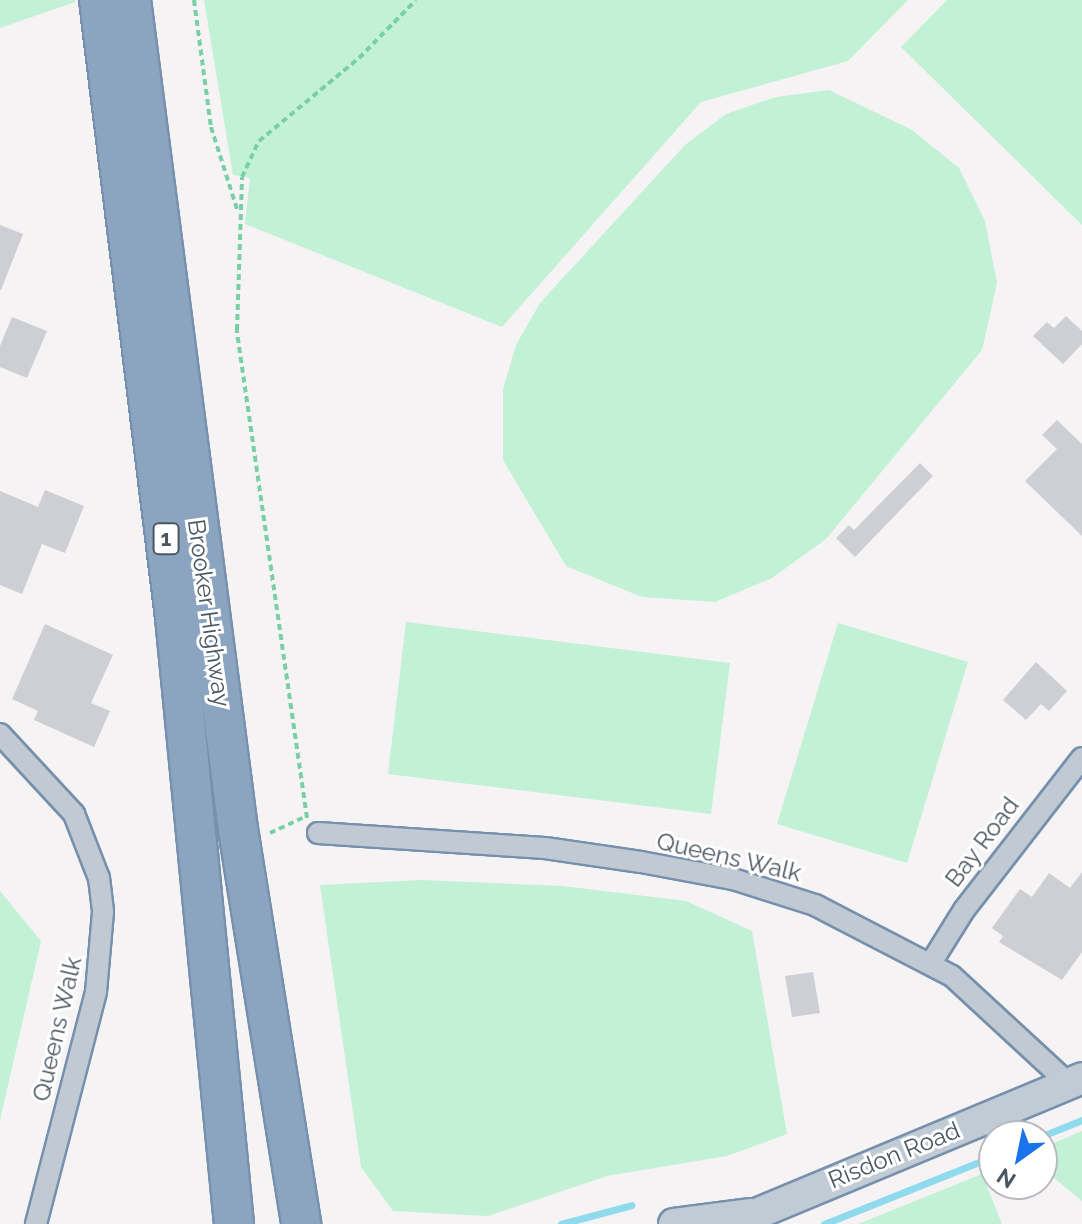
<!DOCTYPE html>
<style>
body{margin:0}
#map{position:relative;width:1082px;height:1224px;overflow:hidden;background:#f5f3f3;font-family:Raleway,sans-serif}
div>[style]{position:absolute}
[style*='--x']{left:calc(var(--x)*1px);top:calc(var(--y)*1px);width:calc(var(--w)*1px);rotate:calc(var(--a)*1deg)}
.green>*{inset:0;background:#c3f1d5}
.stream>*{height:7px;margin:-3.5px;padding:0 3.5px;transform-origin:3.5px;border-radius:3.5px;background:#90daee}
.building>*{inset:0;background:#cdcfd5}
.path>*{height:4px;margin-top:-2px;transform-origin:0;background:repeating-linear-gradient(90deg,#7ad0a6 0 6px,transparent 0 10px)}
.roads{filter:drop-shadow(2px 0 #7690ad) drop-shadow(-2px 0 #7690ad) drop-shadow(0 2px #7690ad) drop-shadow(0 -2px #7690ad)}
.street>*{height:20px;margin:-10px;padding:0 10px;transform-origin:10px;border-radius:10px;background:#c1cad2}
.secondary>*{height:30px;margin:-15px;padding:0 15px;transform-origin:15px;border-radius:15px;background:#c1cbd6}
.highway>*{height:38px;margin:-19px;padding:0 19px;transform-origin:19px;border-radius:19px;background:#8ba5c1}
span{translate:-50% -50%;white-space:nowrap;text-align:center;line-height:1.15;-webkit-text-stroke:6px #fff;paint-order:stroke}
.shield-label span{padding:2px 6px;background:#fff;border:2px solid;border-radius:6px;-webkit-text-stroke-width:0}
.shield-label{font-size:22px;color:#4a5661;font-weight:700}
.street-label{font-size:24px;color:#4a5661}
.north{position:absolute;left:978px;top:1120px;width:80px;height:80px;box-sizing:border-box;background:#fff;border:2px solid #b7bbc0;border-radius:50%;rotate:213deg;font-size:22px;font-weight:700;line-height:32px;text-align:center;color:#4a5661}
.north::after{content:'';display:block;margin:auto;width:28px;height:36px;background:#1a73e8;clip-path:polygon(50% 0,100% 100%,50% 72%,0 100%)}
</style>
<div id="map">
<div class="green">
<i style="clip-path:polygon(0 0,75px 0,75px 2px,0 28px)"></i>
<i style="clip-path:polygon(204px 0,908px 0,848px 61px,701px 102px,502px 327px,245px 224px,250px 178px,233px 175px)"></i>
<i style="clip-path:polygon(947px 0,1082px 0,1082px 225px,901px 47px)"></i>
<i style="clip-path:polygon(829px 90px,912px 130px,959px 168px,985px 221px,997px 283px,982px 350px,826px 539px,772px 578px,715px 602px,642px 597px,566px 566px,503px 460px,503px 389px,516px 345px,540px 303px,685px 145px,726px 114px,776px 97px)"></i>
<i style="clip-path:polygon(406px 622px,730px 663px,711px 814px,388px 774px)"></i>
<i style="clip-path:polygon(838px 623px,968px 662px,907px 863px,777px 824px)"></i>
<i style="clip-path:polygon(422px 880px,563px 886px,686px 901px,752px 931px,787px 1134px,727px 1156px,607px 1176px,488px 1216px,393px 1211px,361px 1167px,320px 885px)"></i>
<i style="clip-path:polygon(0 891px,41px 941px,0 1120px)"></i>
<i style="clip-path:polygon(1082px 1131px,1082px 1201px,1042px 1168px,1042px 1148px)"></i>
<i style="clip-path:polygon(982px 1174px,1002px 1224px,858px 1224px)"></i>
</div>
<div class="stream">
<i style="--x:1042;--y:1136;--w:43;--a:-21.8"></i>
<i style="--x:561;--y:1224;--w:73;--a:-15"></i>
<i style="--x:824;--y:1224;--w:183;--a:-21.8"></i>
</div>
<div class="building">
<i style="clip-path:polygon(0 225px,23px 234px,1px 290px,0 290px)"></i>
<i style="clip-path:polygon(1066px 316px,1082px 331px,1082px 344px,1063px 364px,1033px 336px,1047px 322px,1054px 328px)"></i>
<i style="clip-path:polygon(12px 317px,47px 331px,27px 378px,0 367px,0 346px)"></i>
<i style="clip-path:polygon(1057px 420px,1082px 444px,1082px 536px,1025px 481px,1057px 449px,1042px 435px)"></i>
<i style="clip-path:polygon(920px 463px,933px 476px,855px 557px,836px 538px,849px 525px,854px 530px)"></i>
<i style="clip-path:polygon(45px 490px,84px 506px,65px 553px,42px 544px,22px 594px,0 585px,0 491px,38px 507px)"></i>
<i style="clip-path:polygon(45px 624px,113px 655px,91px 703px,110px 711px,94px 747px,34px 720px,38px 711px,12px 699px)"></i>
<i style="clip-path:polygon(1036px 662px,1067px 691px,1049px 711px,1041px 704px,1026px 720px,1003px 700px)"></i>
<i style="clip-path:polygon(1082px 872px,1082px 952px,1062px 980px,999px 942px,1003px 936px,992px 928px,1020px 889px,1032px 897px,1049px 873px,1070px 888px)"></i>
<i style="clip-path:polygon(813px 972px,820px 1013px,792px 1017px,785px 976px)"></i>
</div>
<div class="path">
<i style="--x:194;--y:0;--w:128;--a:82.4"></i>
<i style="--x:211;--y:127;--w:89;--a:72.4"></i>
<i style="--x:307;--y:818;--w:493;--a:-98.2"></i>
<i style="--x:237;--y:330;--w:153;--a:-88.1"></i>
<i style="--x:242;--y:177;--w:40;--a:-65"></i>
<i style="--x:259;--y:141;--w:130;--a:-39.7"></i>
<i style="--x:359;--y:58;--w:81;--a:-45.5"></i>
<i style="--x:270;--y:833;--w:38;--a:-25"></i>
</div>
<div class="roads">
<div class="street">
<i style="--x:0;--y:734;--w:109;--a:47.2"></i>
<i style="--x:74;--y:814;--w:69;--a:68.7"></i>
<i style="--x:99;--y:878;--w:34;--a:83"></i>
<i style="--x:103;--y:912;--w:80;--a:95"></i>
<i style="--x:96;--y:992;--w:240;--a:104.5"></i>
<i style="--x:318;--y:833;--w:227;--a:3.8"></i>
<i style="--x:545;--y:848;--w:97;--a:8.3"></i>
<i style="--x:641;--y:862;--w:94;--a:10.5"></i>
<i style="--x:733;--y:879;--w:86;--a:17.6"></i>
<i style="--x:815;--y:905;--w:154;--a:27.4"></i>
<i style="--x:952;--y:976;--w:159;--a:42.7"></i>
<i style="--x:931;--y:963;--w:62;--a:-58.1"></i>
<i style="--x:964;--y:910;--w:192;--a:-52.2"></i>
</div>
<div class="secondary">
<i style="--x:674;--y:1224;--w:78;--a:-7.4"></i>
<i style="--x:732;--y:1224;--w:379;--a:-22.6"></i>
</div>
<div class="highway">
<i style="--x:99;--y:0;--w:622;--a:82.98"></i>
<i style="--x:175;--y:617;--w:610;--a:84.45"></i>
<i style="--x:131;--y:0;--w:836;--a:82.65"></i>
<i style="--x:238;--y:829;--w:400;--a:80.9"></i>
</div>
</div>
<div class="shield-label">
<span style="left:166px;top:539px">1</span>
</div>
<div class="street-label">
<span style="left:209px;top:613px;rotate:82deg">Brooker Highway</span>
<span style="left:982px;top:842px;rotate:-53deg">Bay Road</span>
<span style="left:729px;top:857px;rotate:13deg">Queens Walk</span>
<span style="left:57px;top:1029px;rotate:-77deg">Queens Walk</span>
<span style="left:894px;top:1155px;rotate:-22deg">Risdon Road</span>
</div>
<div class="north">N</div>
</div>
